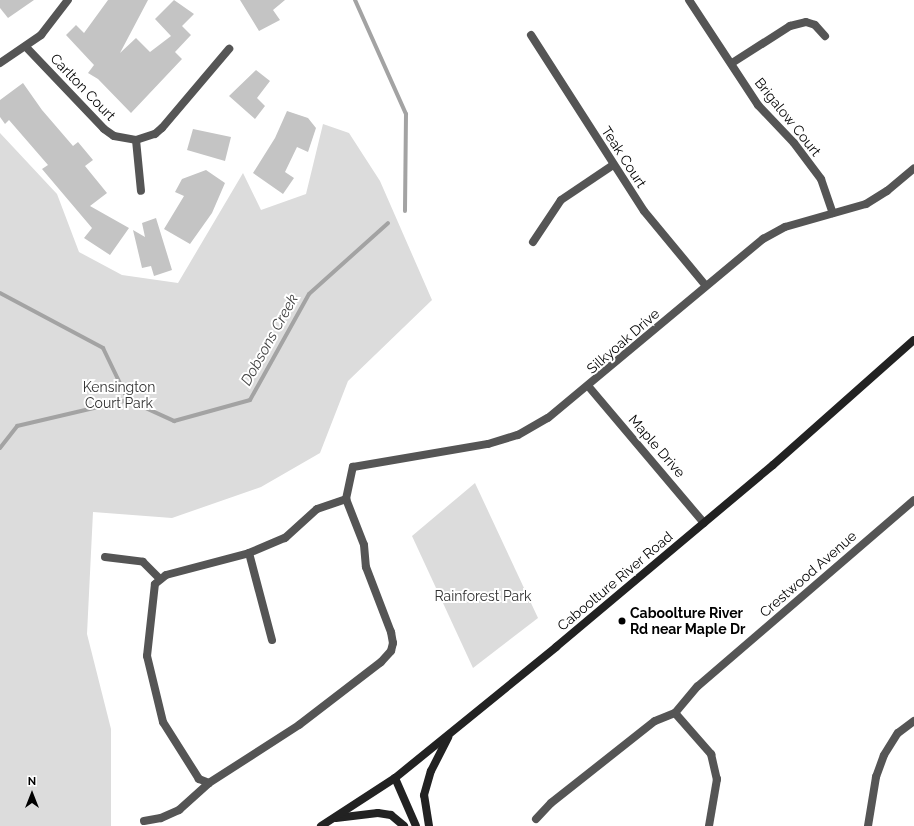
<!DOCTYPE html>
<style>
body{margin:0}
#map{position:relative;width:914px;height:826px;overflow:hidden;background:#fff;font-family:Raleway,sans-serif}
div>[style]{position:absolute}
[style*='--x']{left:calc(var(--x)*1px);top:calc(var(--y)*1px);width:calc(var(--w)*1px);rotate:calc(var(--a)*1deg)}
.green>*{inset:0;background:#dcdcdc}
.stream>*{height:4px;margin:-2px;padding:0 2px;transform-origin:2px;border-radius:2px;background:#a3a3a3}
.building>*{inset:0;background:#c4c4c4}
.street>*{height:8px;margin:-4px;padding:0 4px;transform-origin:4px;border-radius:4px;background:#555}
.secondary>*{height:8px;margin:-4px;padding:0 4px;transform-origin:4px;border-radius:4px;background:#222}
.dots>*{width:11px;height:11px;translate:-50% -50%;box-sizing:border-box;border:2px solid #fff;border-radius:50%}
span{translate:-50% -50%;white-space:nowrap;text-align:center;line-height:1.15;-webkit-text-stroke:4px #fff;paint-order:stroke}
.street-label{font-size:14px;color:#000}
.park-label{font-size:14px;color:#333}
.poi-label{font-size:14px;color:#000;font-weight:700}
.left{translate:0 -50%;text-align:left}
.water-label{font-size:15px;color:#444;font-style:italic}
.north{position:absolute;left:12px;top:774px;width:40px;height:40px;-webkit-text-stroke:3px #fff;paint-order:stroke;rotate:0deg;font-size:11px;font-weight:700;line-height:16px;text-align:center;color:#000}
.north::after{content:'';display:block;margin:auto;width:14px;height:18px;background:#000;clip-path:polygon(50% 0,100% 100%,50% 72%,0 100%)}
</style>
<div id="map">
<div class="green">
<i style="clip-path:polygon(323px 124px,349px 133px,380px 181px,432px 300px,348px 381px,320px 453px,261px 487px,172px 518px,93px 512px,87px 634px,111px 729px,111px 826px,0 826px,0 133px,57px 194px,79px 252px,122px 275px,178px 283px,243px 173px,261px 210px,306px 194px)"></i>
<i style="clip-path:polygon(475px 483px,538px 618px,473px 668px,412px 536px)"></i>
</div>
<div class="stream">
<i style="--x:355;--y:0;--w:125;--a:65.9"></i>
<i style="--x:406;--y:114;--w:97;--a:90.6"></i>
<i style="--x:0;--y:293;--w:117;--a:28.1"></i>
<i style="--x:103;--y:348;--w:58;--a:64.3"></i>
<i style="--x:0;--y:448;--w:28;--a:-52"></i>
<i style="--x:17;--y:426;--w:114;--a:-13.2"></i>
<i style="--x:128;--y:400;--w:51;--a:24.5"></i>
<i style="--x:174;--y:421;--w:79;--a:-15.4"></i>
<i style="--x:250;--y:400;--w:121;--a:-60.9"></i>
<i style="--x:309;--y:294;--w:106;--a:-41.9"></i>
</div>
<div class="building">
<i style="clip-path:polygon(0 0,34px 0,8px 18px,0 8px)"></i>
<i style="clip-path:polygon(108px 0,148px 0,120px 53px,136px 38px,150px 52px,171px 36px,155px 19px,174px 0,194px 14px,182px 26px,191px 35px,175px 52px,182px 59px,131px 113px,98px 79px,88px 73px,94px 65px,66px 35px,76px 25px,84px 33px)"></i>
<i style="clip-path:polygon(240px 0,285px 0,273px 10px,280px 20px,259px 31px)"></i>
<i style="clip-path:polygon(256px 70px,270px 81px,257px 98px,265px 106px,255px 119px,229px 96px)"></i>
<i style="clip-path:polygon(23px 83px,42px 110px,73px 146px,78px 142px,93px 160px,85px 166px,107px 193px,90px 206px,129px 228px,110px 255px,84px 238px,92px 228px,42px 169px,48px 165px,9px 120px,5px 124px,0 117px,0 100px)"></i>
<i style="clip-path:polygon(287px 111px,308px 118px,316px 128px,308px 152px,297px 147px,285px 172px,294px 178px,283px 194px,253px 173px,275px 138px)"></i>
<i style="clip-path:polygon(193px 129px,231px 137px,225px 161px,187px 150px)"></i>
<i style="clip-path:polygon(206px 170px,225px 183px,212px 213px,190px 244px,164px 229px,184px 196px,175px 192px,182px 179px)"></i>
<i style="clip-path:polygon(156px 218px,172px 270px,154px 276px,151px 266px,142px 268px,133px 230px,145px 237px,142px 223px)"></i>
</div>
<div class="street">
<i style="--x:689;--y:0;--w:126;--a:56.7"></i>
<i style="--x:758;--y:105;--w:52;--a:46.5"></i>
<i style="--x:794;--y:143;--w:45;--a:53.1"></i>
<i style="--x:821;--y:179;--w:36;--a:71"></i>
<i style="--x:531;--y:35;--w:209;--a:57.3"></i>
<i style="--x:644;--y:211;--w:97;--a:50.4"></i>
<i style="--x:26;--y:47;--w:113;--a:46.4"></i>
<i style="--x:104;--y:129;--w:12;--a:35"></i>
<i style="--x:114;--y:136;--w:22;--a:10"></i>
<i style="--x:136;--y:140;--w:20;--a:-18"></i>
<i style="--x:155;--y:134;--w:9;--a:-41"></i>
<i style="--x:162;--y:128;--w:104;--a:-49.7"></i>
<i style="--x:0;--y:63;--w:50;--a:-34.3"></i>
<i style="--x:41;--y:35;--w:44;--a:-52.4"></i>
<i style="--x:732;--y:63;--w:69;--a:-32.5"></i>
<i style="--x:790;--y:26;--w:16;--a:-14"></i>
<i style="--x:806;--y:22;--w:9;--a:18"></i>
<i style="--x:815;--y:25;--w:15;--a:48"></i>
<i style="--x:136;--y:140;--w:51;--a:84.4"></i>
<i style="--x:533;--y:242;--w:50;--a:-56.3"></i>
<i style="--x:561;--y:200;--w:63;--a:-33.9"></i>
<i style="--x:589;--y:387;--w:178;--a:49.8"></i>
<i style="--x:346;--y:499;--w:49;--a:68.6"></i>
<i style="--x:364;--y:545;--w:22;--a:85"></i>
<i style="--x:366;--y:567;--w:70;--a:69"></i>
<i style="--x:391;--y:632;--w:11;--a:80"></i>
<i style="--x:393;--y:643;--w:8;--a:104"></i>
<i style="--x:391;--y:651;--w:15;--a:132"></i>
<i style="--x:381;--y:662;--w:103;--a:142.5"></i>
<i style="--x:299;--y:725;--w:107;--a:147.2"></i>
<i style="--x:209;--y:783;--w:11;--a:-158"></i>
<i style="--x:199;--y:779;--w:67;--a:-122.3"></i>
<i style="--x:163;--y:722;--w:68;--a:-103.6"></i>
<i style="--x:147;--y:656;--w:72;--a:-83.7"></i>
<i style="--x:155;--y:584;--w:14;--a:-39"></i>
<i style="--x:166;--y:575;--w:86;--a:-14.8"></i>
<i style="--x:249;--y:553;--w:39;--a:-23"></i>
<i style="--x:285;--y:538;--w:43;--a:-42.2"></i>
<i style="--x:317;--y:509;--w:31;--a:-19"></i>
<i style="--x:346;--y:499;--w:33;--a:-78"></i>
<i style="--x:353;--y:467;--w:137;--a:-9.7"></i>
<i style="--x:488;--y:444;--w:31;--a:-17"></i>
<i style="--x:518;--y:435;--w:34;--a:-30"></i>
<i style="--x:548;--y:418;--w:280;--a:-39.8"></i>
<i style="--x:763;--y:239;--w:25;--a:-29"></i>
<i style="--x:785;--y:227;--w:84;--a:-15.9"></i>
<i style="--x:866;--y:204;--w:25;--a:-32"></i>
<i style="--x:887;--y:191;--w:35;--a:-40"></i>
<i style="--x:249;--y:553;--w:90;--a:75.2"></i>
<i style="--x:105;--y:557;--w:38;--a:7"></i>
<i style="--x:143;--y:562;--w:24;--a:45"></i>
<i style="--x:675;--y:713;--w:55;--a:48.7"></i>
<i style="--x:711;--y:754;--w:26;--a:77"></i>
<i style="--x:717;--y:779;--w:48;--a:99.7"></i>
<i style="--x:536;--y:819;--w:22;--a:-47"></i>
<i style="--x:551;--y:803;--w:132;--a:-38.3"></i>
<i style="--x:655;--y:721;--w:22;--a:-22"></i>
<i style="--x:675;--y:713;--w:35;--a:-50"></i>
<i style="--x:698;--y:686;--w:285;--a:-40.7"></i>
<i style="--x:144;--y:821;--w:17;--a:-10"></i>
<i style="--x:161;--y:818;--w:20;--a:-24"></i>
<i style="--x:179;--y:810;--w:40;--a:-42"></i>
<i style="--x:868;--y:826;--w:50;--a:-80.7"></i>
<i style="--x:876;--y:777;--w:23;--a:-70"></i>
<i style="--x:884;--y:755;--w:26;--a:-58"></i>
<i style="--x:898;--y:733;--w:20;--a:-37"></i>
</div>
<div class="secondary">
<i style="--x:395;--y:778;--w:52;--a:66.4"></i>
<i style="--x:336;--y:818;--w:42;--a:-6.8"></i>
<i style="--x:378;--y:813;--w:13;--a:9"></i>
<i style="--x:391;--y:815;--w:17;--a:40"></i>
<i style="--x:321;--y:826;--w:88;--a:-33"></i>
<i style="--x:395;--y:778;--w:208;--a:-39.1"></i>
<i style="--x:556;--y:647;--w:283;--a:-40"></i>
<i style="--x:773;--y:465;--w:188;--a:-41.6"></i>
<i style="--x:429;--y:826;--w:31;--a:-99"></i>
<i style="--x:424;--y:795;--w:25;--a:-74"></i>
<i style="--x:431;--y:771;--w:38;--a:-63"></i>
</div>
<div class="dots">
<i style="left:622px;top:621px;background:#000"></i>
</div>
<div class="street-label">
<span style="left:83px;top:87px;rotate:46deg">Carlton Court</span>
<span style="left:788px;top:117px;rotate:51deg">Brigalow Court</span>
<span style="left:624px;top:157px;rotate:57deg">Teak Court</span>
<span style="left:623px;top:341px;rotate:-41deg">Silkyoak Drive</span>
<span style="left:657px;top:446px;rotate:49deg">Maple Drive</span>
<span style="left:808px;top:574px;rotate:-41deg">Crestwood Avenue</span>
<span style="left:615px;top:581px;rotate:-40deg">Caboolture River Road</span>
</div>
<div class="park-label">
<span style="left:119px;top:395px">Kensington<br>Court Park</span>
<span style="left:483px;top:596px">Rainforest Park</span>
</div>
<div class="poi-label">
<span class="left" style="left:630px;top:621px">Caboolture River<br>Rd near Maple Dr</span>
</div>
<div class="water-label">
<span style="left:270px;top:340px;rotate:-61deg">Dobsons Creek</span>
</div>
<div class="north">N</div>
</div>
